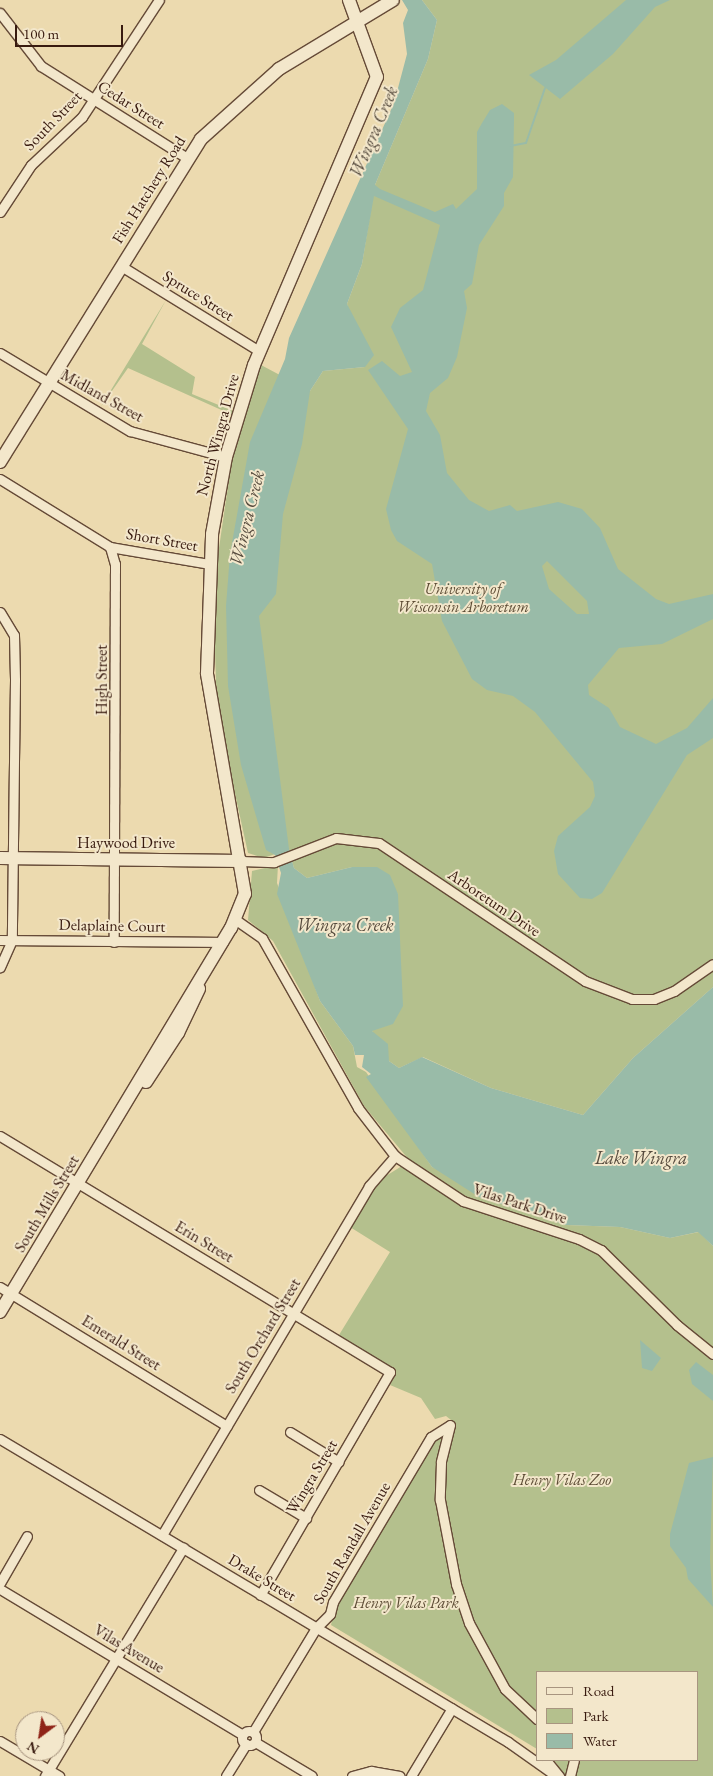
<!DOCTYPE html>
<style>
body{margin:0}
#map{position:relative;width:713px;height:1776px;overflow:hidden;background:#ecdaaf;font-family:"EB Garamond",serif}
div>[style]{position:absolute}
[style*='--x']{left:calc(var(--x)*1px);top:calc(var(--y)*1px);width:calc(var(--w)*1px);rotate:calc(var(--a)*1deg)}
.green>*{inset:0;background:#b4c08d}
.water>*{inset:0;background:#99bba8}
.stream>*{height:2px;margin:-1px;padding:0 1px;transform-origin:1px;border-radius:1px;background:#99bba8}
.roads{filter:drop-shadow(1px 0 #654a37) drop-shadow(-1px 0 #654a37) drop-shadow(0 1px #654a37) drop-shadow(0 -1px #654a37)}
.street>*{height:9px;margin:-4.5px;padding:0 4.5px;transform-origin:4.5px;border-radius:4.5px;background:#f3e7cb}
.street>.ring{margin:-4.5px;padding:0;box-sizing:content-box;background:none;border:9px solid #f3e7cb;border-radius:50%}
.secondary>*{height:12px;margin:-6px;padding:0 6px;transform-origin:6px;border-radius:6px;background:#f3e7cb}
span{translate:-50% -50%;white-space:nowrap;text-align:center;line-height:1.15;-webkit-text-stroke:4px #f3e7cb;paint-order:stroke}
.street-label{font-size:16px;color:#381a0f}
.park-label{font-size:16px;color:#5d4c35;font-style:italic}
.water-label{font-size:18px;color:#554a3d;font-style:italic}
.legend{position:absolute;left:536px;top:1671px;width:162px;height:90px;box-sizing:border-box;background:#f3e7cb;border:1px solid #a89580;margin:0;padding:6px 9px;list-style:none;font-size:15px;color:#381a0f}
.legend li{display:flex;align-items:center;gap:10px;height:25px}
.legend b{width:25px;border:1px solid #a89580}
.north{position:absolute;left:15px;top:1711px;width:50px;height:50px;box-sizing:border-box;background:#f3e7cb;border:1px solid #a89580;border-radius:50%;rotate:211deg;font-size:14px;font-weight:700;line-height:20px;text-align:center;color:#381a0f}
.north::after{content:'';display:block;margin:auto;width:18px;height:22px;background:#8f2418;clip-path:polygon(50% 0,100% 100%,50% 72%,0 100%)}
.scale{position:absolute;left:15px;top:25px;width:108px;height:22px;box-sizing:border-box;border:2px solid #381a0f;border-top:0;padding-left:6px;font-size:15px;line-height:18px;white-space:nowrap;color:#381a0f;-webkit-text-stroke:4px #f3e7cb;paint-order:stroke}
</style>
<div id="map">
<div class="green">
<i style="clip-path:polygon(422px 0,713px 0,713px 987px,633px 1058px,583px 1115px,491px 1088px,423px 1057px,399px 1068px,389px 1061px,372px 1031px,398px 894px,352px 867px,307px 878px,294px 868px,289px 849px,264px 858px,248px 853px,217px 712px,213px 589px,233px 452px,261px 365px,310px 391px,323px 371px,365px 367px,347px 304px,362px 264px,375px 185px,428px 59px,437px 20px)"></i>
<i style="clip-path:polygon(166px 300px,142px 344px,195px 377px,192px 394px,238px 413px,237px 417px,128px 368px,100px 408px)"></i>
<i style="clip-path:polygon(278px 865px,277px 883px,320px 1001px,353px 1046px,357px 1067px,366px 1072px,432px 1167px,566px 1225px,620px 1227px,670px 1238px,699px 1232px,713px 1246px,713px 1776px,565px 1776px,554px 1760px,697px 1760px,697px 1672px,537px 1672px,537px 1749px,331px 1625px,335px 1606px,435px 1439px,441px 1433px,453px 1432px,456px 1424px,446px 1416px,435px 1419px,421px 1398px,390px 1385px,395px 1375px,392px 1369px,339px 1335px,390px 1252px,350px 1227px,381px 1179px,410px 1161px,364px 1106px,273px 941px,248px 920px,252px 871px)"></i>
</div>
<div class="water">
<i style="clip-path:polygon(evenodd,402px 0,422px 0,437px 20px,428px 59px,375px 185px,380px 189px,435px 212px,453px 204px,456px 209px,477px 189px,477px 132px,482px 123px,490px 110px,502px 104px,514px 113px,514px 119px,513px 177px,504px 193px,504px 206px,479px 245px,472px 284px,464px 291px,467px 308px,457px 357px,448px 378px,430px 393px,426px 411px,440px 435px,447px 473px,469px 500px,489px 511px,510px 505px,517px 511px,558px 502px,582px 509px,600px 528px,618px 569px,656px 599px,669px 604px,713px 594px,713px 619px,662px 644px,619px 648px,588px 685px,589px 695px,609px 708px,620px 727px,656px 744px,687px 728px,713px 698px,713px 738px,687px 755px,602px 893px,592px 899px,580px 898px,558px 874px,554px 851px,558px 836px,590px 807px,595px 796px,593px 782px,535px 712px,513px 696px,487px 690px,472px 679px,442px 621px,432px 564px,397px 541px,391px 530px,386px 509px,408px 429px,368px 370px,382px 361px,400px 376px,412px 372px,391px 327px,400px 308px,423px 290px,440px 225px,374px 196px,362px 264px,347px 304px,374px 355px,365px 367px,323px 371px,310px 391px,302px 444px,283px 514px,276px 594px,259px 616px,289px 849px,294px 868px,307px 878px,352px 867px,377px 867px,390px 875px,398px 894px,403px 1006px,393px 1024px,372px 1031px,388px 1044px,389px 1061px,399px 1068px,422px 1057px,491px 1088px,583px 1115px,633px 1058px,713px 987px,713px 1246px,698px 1232px,670px 1238px,620px 1227px,566px 1225px,479px 1197px,432px 1167px,366px 1077px,371px 1074px,362px 1067px,364px 1055px,355px 1055px,353px 1046px,320px 1001px,277px 894px,281px 873px,275px 855px,266px 850px,241px 765px,228px 686px,226px 606px,230px 554px,250px 442px,285px 359px,289px 338px,394px 103px,407px 54px,403px 23px,408px 10px,402px 0,547px 561px,587px 601px,589px 614px,577px 614px,549px 589px,542px 566px,547px 561px)"></i>
<i style="clip-path:polygon(626px 0,670px 0,655px 7px,613px 54px,560px 99px,529px 75px,556px 60px)"></i>
<i style="clip-path:polygon(640px 1340px,661px 1358px,652px 1371px,642px 1368px)"></i>
<i style="clip-path:polygon(696px 1362px,713px 1375px,713px 1401px,692px 1384px,689px 1370px)"></i>
<i style="clip-path:polygon(713px 1457px,710px 1559px,713px 1607px,688px 1579px,686px 1568px,670px 1546px,670px 1534px,689px 1463px)"></i>
</div>
<div class="stream">
<i style="--x:510;--y:146;--w:16;--a:-11"></i>
<i style="--x:526;--y:143;--w:58;--a:-70.9"></i>
</div>
<div class="roads">
<div class="street">
<i style="--x:0;--y:13;--w:67;--a:52.3"></i>
<i style="--x:41;--y:66;--w:173;--a:32.2"></i>
<i style="--x:0;--y:212;--w:56;--a:-56.6"></i>
<i style="--x:31;--y:165;--w:70;--a:-43.3"></i>
<i style="--x:82;--y:117;--w:140;--a:-56.7"></i>
<i style="--x:121;--y:266;--w:162;--a:31.6"></i>
<i style="--x:0;--y:353;--w:152;--a:31"></i>
<i style="--x:130;--y:431;--w:99;--a:15.2"></i>
<i style="--x:0;--y:479;--w:129;--a:31.7"></i>
<i style="--x:110;--y:547;--w:18;--a:74"></i>
<i style="--x:115;--y:564;--w:378;--a:90.2"></i>
<i style="--x:110;--y:547;--w:100;--a:9.7"></i>
<i style="--x:0;--y:612;--w:27;--a:59"></i>
<i style="--x:14;--y:635;--w:45;--a:88.7"></i>
<i style="--x:15;--y:680;--w:260;--a:90.7"></i>
<i style="--x:12;--y:940;--w:30;--a:114"></i>
<i style="--x:241;--y:861;--w:33;--a:2"></i>
<i style="--x:274;--y:862;--w:66;--a:-21.2"></i>
<i style="--x:336;--y:838;--w:43;--a:6.6"></i>
<i style="--x:379;--y:843;--w:248;--a:33.8"></i>
<i style="--x:585;--y:981;--w:50;--a:21"></i>
<i style="--x:632;--y:999;--w:22;--a:0"></i>
<i style="--x:654;--y:999;--w:22;--a:-22"></i>
<i style="--x:674;--y:991;--w:47;--a:-34.7"></i>
<i style="--x:236;--y:920;--w:32;--a:35"></i>
<i style="--x:262;--y:938;--w:195;--a:60.5"></i>
<i style="--x:358;--y:1108;--w:61;--a:52.4"></i>
<i style="--x:395;--y:1156;--w:82;--a:33.5"></i>
<i style="--x:463;--y:1201;--w:122;--a:18.1"></i>
<i style="--x:579;--y:1239;--w:25;--a:27"></i>
<i style="--x:601;--y:1250;--w:107;--a:44.6"></i>
<i style="--x:677;--y:1325;--w:46;--a:38.9"></i>
<i style="--x:0;--y:940;--w:223;--a:0.5"></i>
<i style="--x:0;--y:1136;--w:456;--a:31.2"></i>
<i style="--x:390;--y:1372;--w:258;--a:120.2"></i>
<i style="--x:0;--y:1287;--w:266;--a:31.5"></i>
<i style="--x:290;--y:1432;--w:57;--a:31.5"></i>
<i style="--x:0;--y:1439;--w:592;--a:30.81"></i>
<i style="--x:508;--y:1742;--w:59;--a:35.3"></i>
<i style="--x:259;--y:1490;--w:55;--a:30.8"></i>
<i style="--x:162;--y:1535;--w:406;--a:-59.3"></i>
<i style="--x:369;--y:1186;--w:40;--a:-49"></i>
<i style="--x:0;--y:1583;--w:54;--a:-60.1"></i>
<i style="--x:0;--y:1589;--w:283;--a:31"></i>
<i class="ring" style="left:242px;top:1731px;width:5px;height:5px"></i>
<i style="--x:253;--y:1732;--w:122;--a:-58.8"></i>
<i style="--x:316;--y:1628;--w:20;--a:-45"></i>
<i style="--x:330;--y:1614;--w:12;--a:-76"></i>
<i style="--x:333;--y:1602;--w:192;--a:-59.3"></i>
<i style="--x:431;--y:1437;--w:22;--a:-32"></i>
<i style="--x:450;--y:1425;--w:38;--a:104"></i>
<i style="--x:441;--y:1462;--w:38;--a:92"></i>
<i style="--x:440;--y:1500;--w:86;--a:79.2"></i>
<i style="--x:456;--y:1584;--w:41;--a:71.6"></i>
<i style="--x:469;--y:1623;--w:75;--a:61.4"></i>
<i style="--x:505;--y:1689;--w:44;--a:43.2"></i>
<i style="--x:0;--y:1741;--w:69;--a:30.7"></i>
<i style="--x:255;--y:1742;--w:66;--a:30.8"></i>
<i style="--x:546;--y:1760;--w:21;--a:51"></i>
<i style="--x:45;--y:1776;--w:267;--a:-58.8"></i>
<i style="--x:226;--y:1776;--w:38;--a:-58"></i>
<i style="--x:352;--y:1776;--w:20;--a:-15"></i>
<i style="--x:371;--y:1771;--w:29;--a:10"></i>
<i style="--x:411;--y:1776;--w:79;--a:-58.9"></i>
<i style="--x:570;--y:1776;--w:16;--a:-76"></i>
</div>
<div class="secondary">
<i style="--x:0;--y:462;--w:380;--a:-58.1"></i>
<i style="--x:201;--y:139;--w:105;--a:-41.9"></i>
<i style="--x:279;--y:69;--w:133;--a:-31.2"></i>
<i style="--x:0;--y:858;--w:241;--a:0.7"></i>
<i style="--x:146;--y:1082;--w:59;--a:-56.9"></i>
<i style="--x:178;--y:1033;--w:49;--a:-64.5"></i>
<i style="--x:0;--y:1312;--w:448;--a:-59"></i>
<i style="--x:231;--y:928;--w:37;--a:-68"></i>
<i style="--x:245;--y:894;--w:224;--a:-99.8"></i>
<i style="--x:207;--y:673;--w:139;--a:-87.9"></i>
<i style="--x:212;--y:534;--w:78;--a:-79.7"></i>
<i style="--x:226;--y:457;--w:96;--a:-73.1"></i>
<i style="--x:254;--y:365;--w:313;--a:-66.9"></i>
<i style="--x:377;--y:77;--w:82;--a:-110"></i>
</div>
</div>
<div class="street-label">
<span style="left:131px;top:105px;rotate:32deg">Cedar Street</span>
<span style="left:53px;top:121px;rotate:-46deg">South Street</span>
<span style="left:149px;top:190px;rotate:-58deg">Fish Hatchery Road</span>
<span style="left:198px;top:296px;rotate:32deg">Spruce Street</span>
<span style="left:102px;top:396px;rotate:29deg">Midland Street</span>
<span style="left:218px;top:435px;rotate:-75deg">North Wingra Drive</span>
<span style="left:162px;top:540px;rotate:10deg">Short Street</span>
<span style="left:102px;top:680px;rotate:-90deg">High Street</span>
<span style="left:126px;top:843px">Haywood Drive</span>
<span style="left:494px;top:903px;rotate:34deg">Arboretum Drive</span>
<span style="left:112px;top:926px;rotate:1deg">Delaplaine Court</span>
<span style="left:47px;top:1204px;rotate:-59deg">South Mills Street</span>
<span style="left:520px;top:1204px;rotate:18deg">Vilas Park Drive</span>
<span style="left:204px;top:1242px;rotate:31deg">Erin Street</span>
<span style="left:263px;top:1336px;rotate:-59deg">South Orchard Street</span>
<span style="left:121px;top:1343px;rotate:32deg">Emerald Street</span>
<span style="left:312px;top:1477px;rotate:-59deg">Wingra Street</span>
<span style="left:352px;top:1543px;rotate:-60deg">South Randall Avenue</span>
<span style="left:262px;top:1578px;rotate:31deg">Drake Street</span>
<span style="left:129px;top:1649px;rotate:31deg">Vilas Avenue</span>
</div>
<div class="park-label">
<span style="left:463px;top:598px">University of<br>Wisconsin Arboretum</span>
<span style="left:562px;top:1480px">Henry Vilas Zoo</span>
<span style="left:406px;top:1603px">Henry Vilas Park</span>
</div>
<div class="water-label">
<span style="left:374px;top:132px;rotate:-67deg">Wingra Creek</span>
<span style="left:247px;top:518px;rotate:-76deg">Wingra Creek</span>
<span style="left:345px;top:925px">Wingra Creek</span>
<span style="left:641px;top:1158px">Lake Wingra</span>
</div>
<ul class="legend">
<li><b style="height:6px;background:#f3e7cb"></b>Road</li>
<li><b style="height:14px;background:#b4c08d"></b>Park</li>
<li><b style="height:14px;background:#99bba8"></b>Water</li>
</ul>
<div class="north">N</div>
<div class="scale">100 m</div>
</div>
